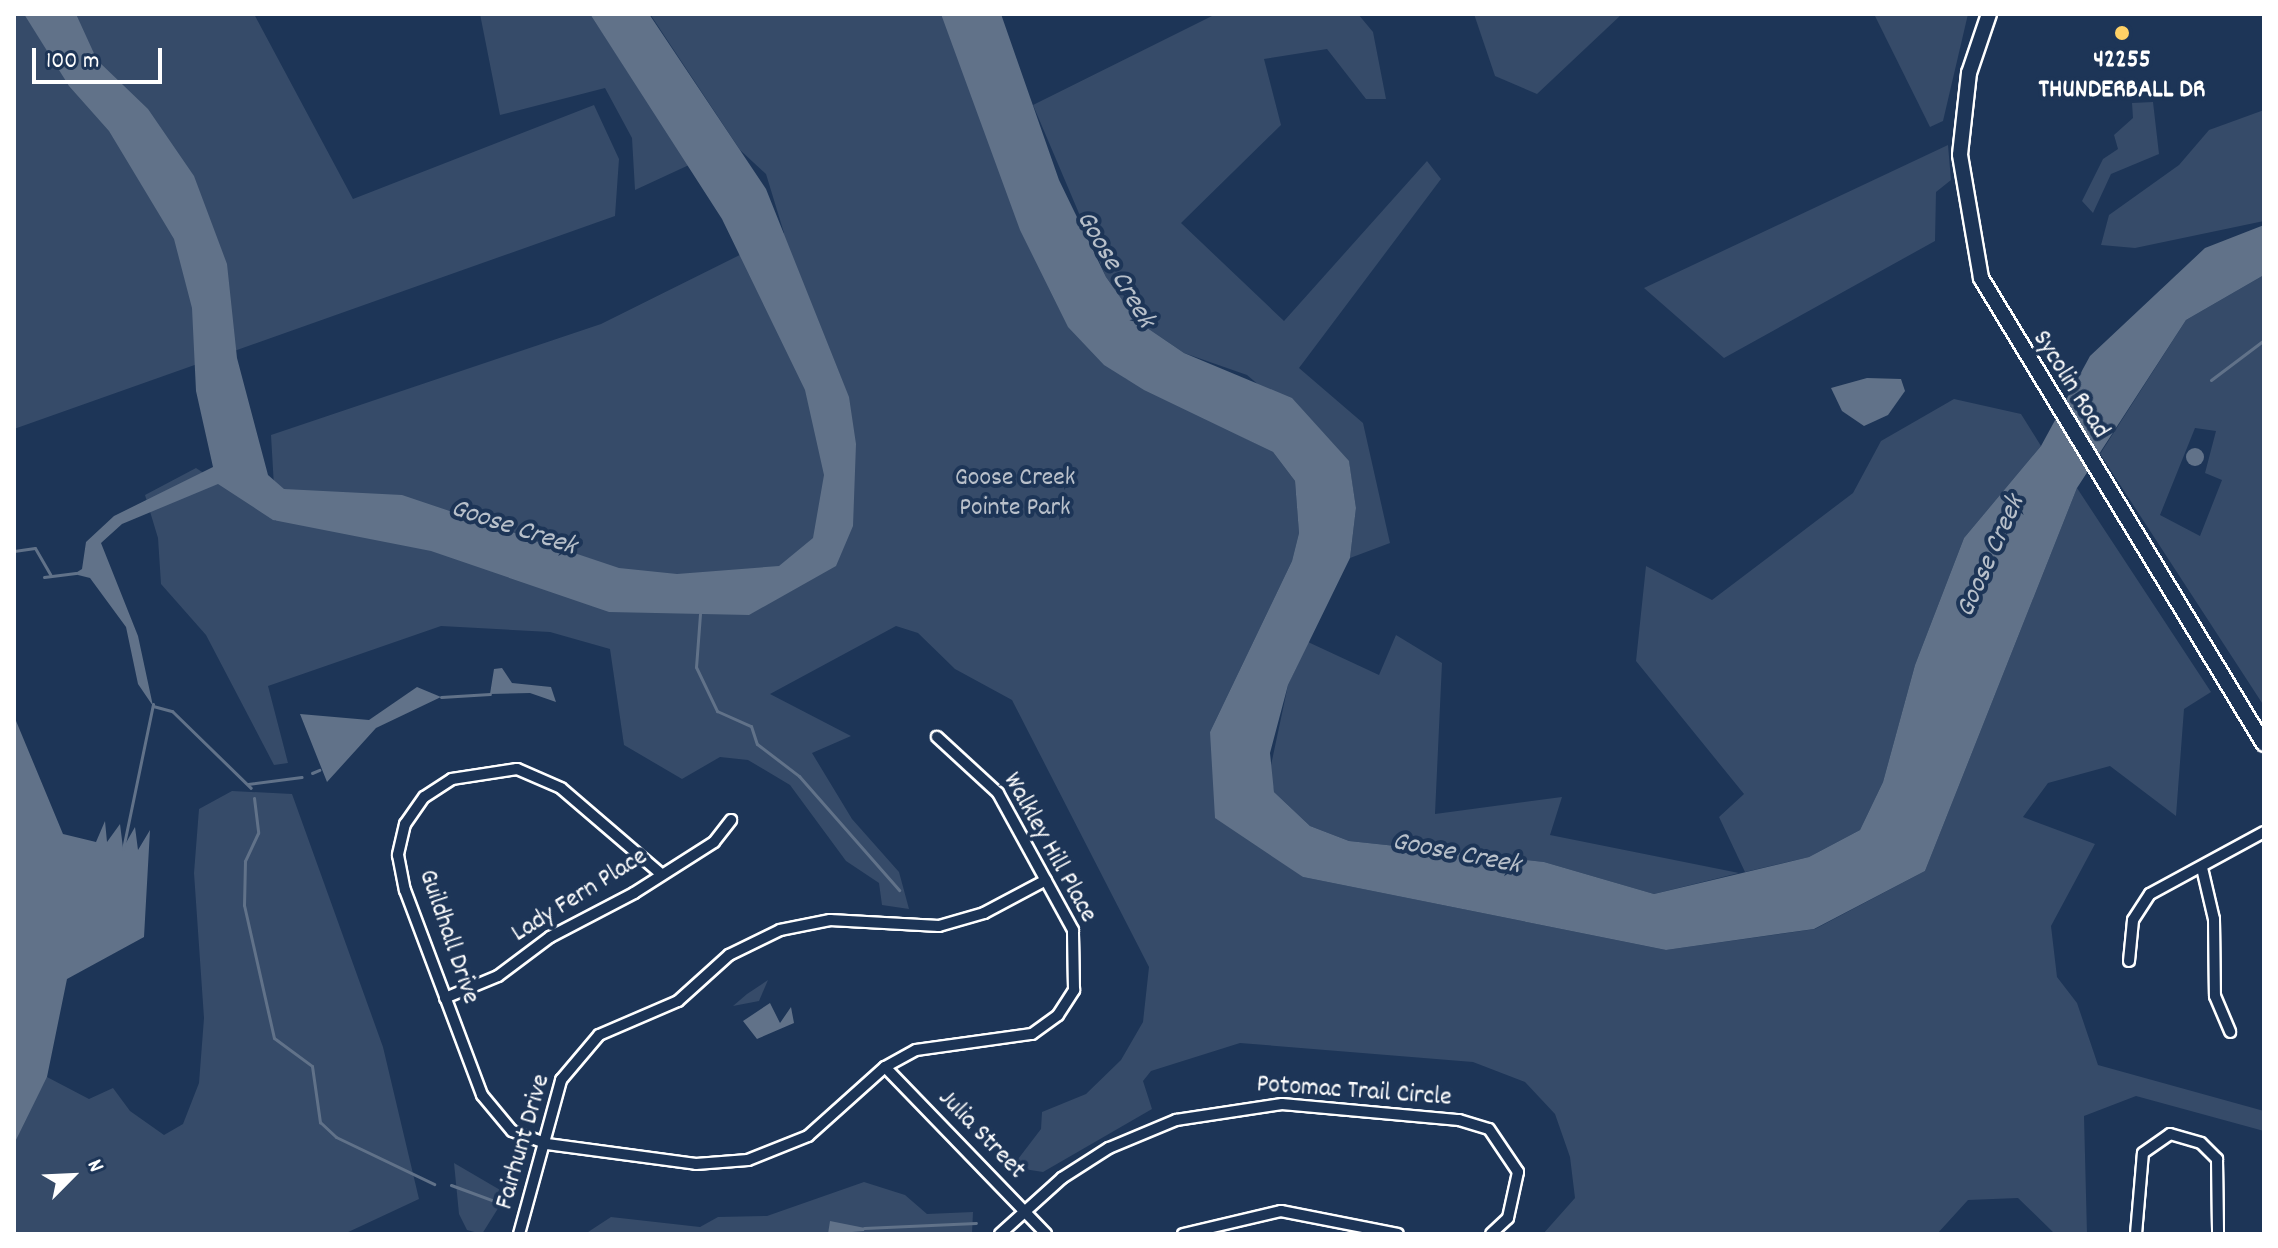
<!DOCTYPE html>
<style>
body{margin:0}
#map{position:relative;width:2278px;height:1248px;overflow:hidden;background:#1d3557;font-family:Dekko,sans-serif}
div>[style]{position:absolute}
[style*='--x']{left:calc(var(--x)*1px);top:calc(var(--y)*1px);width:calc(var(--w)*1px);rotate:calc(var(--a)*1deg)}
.green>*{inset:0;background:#364b69}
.water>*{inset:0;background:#617289}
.round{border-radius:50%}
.stream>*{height:3px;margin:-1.5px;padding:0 1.5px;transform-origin:1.5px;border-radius:1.5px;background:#617289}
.roads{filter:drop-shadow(2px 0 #fff) drop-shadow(-2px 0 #fff) drop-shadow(0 2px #fff) drop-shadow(0 -2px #fff)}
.minor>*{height:10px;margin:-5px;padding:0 5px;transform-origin:5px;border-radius:5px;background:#1d3557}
.secondary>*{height:14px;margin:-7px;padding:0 7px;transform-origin:7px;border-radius:7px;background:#1d3557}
.dots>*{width:22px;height:22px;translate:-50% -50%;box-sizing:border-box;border:4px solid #1d3557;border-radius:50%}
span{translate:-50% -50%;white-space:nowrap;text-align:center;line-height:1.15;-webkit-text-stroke:8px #1d3557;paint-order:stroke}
.poi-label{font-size:26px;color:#fff;font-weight:700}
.street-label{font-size:26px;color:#fff}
.park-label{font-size:26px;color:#b9c0ca}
.water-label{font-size:28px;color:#b8c0ca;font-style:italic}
.frame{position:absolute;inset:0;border:16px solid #fff;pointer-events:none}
.north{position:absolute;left:32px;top:1136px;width:80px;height:80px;-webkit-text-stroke:6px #1d3557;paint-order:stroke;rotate:66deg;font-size:22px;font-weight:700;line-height:32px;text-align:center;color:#fff}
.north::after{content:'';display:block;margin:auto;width:28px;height:36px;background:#fff;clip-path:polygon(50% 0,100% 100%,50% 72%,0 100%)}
.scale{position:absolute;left:32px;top:48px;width:130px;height:36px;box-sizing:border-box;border:4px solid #fff;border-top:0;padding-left:10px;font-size:24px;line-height:28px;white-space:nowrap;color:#fff;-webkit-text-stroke:6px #1d3557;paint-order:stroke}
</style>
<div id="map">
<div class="green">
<i style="clip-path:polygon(14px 14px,254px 14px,353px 199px,594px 105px,619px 159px,615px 216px,14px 429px)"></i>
<i style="clip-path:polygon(480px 14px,590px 14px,689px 165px,635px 190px,632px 138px,605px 88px,500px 115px)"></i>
<i style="clip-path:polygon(650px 14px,945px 14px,1125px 378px,1273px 452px,1295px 481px,1299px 533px,1292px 561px,1210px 732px,1303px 877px,1666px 950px,1815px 929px,1925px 871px,2077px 488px,2211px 692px,2184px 709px,2176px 816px,2110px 766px,2048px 783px,2023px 817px,2095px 844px,2051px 926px,2057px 977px,2077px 1003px,2098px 1065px,2264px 1111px,2264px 1131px,2136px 1096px,2084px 1116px,2087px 1234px,2055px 1234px,2018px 1198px,1968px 1200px,1937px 1234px,1543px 1234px,1575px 1198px,1570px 1157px,1555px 1114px,1525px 1082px,1473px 1062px,1240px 1043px,1151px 1071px,1143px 1081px,1152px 1109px,1043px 1172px,1012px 1167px,1041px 1129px,1042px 1112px,1086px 1094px,1121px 1060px,1143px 1022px,1149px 967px,1012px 700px,955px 669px,918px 633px,896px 626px,770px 694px,851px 736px,812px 753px,852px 819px,899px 872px,909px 909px,882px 905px,879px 883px,846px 861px,790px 785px,748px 760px,720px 757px,682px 779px,624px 745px,610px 649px,550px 632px,441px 626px,268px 686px,288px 763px,274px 765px,206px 635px,161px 584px,158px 538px,145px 495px,196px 468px,276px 521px,271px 435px,601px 324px,784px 233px,766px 174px,740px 150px)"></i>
<i style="clip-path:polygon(1216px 14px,1358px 14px,1373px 32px,1386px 99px,1366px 99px,1327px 49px,1264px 59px,1281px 125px,1181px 223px,1284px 321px,1427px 161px,1441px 179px,1299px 368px,1363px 423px,1390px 543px,1350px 558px,1356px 508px,1349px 462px,1247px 375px,1184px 353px,1137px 321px,1106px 277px,1033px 105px)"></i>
<i style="clip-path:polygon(1474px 14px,1622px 14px,1537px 94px,1495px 76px)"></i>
<i style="clip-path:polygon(1874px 14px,1968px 14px,1943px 121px,1930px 127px)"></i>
<i style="clip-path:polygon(2153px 102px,2159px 154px,2111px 174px,2093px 213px,2082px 201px,2103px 159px,2118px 149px,2114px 135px,2133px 118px,2132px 103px)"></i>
<i style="clip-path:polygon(2264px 110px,2264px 221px,2135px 248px,2101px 245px,2109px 215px,2179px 165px,2209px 130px)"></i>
<i style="clip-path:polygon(1948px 145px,1951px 180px,1936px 192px,1935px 241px,1724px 358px,1644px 288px)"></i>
<i style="clip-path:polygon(evenodd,2264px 275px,2264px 706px,2100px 454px,2186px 320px,2264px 275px,2195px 428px,2216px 431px,2205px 473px,2222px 480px,2200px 536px,2160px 515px,2195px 428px)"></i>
<i style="clip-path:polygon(1954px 399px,2021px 414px,2041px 446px,1964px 538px,1915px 665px,1883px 782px,1860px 830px,1809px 857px,1745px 872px,1719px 817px,1744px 794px,1636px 661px,1646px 566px,1712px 600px,1853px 493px,1881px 441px)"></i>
<i style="clip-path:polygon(1396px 635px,1442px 663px,1435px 814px,1562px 797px,1550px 835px,1739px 873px,1654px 894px,1544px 862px,1349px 841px,1310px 826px,1274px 792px,1270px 770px,1288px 685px,1308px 642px,1379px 675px)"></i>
<i style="clip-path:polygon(232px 791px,292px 794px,383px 1047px,419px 1199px,344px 1234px,14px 1234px,15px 1138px,47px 1077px,89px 1099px,113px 1088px,130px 1111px,164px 1135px,183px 1124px,199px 1083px,204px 1018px,194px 873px,199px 809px)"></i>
<i style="clip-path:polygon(768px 980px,759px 1001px,733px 1006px,747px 994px)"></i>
<i style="clip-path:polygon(454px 1163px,507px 1194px,482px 1234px,467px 1230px,459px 1214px)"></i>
<i style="clip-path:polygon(864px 1182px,905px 1195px,927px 1214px,973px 1212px,972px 1234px,585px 1234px,611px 1217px,700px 1227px,718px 1217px,767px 1216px)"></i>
</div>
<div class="water">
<i style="clip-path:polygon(24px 14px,76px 14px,97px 60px,148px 109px,194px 176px,227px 264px,237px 358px,268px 475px,284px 489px,402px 495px,619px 568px,677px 574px,779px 566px,813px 538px,824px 475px,805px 390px,722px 219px,590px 14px,649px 14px,766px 189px,849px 397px,856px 444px,853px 526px,836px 566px,749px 615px,609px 612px,431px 551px,273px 520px,218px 484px,122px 524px,101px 543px,138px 636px,153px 706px,138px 684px,126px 627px,90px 578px,74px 574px,82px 569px,86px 542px,114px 516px,213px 467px,196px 391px,192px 308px,174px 239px,109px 131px,69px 86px)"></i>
<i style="clip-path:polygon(941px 14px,1001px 14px,1059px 180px,1106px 277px,1137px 321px,1184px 353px,1292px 398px,1349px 461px,1356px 508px,1350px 558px,1288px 685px,1270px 753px,1274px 792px,1310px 826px,1349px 841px,1544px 862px,1654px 894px,1809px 857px,1860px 830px,1883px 782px,1915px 665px,1964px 538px,2041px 446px,2090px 356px,2205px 248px,2264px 225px,2264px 275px,2186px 320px,2077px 488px,1925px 871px,1814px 929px,1666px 950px,1303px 877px,1215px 818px,1210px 732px,1292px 561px,1299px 533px,1295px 481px,1273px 452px,1144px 390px,1104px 365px,1068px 327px,1020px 230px)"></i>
<i style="clip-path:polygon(1867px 378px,1901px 379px,1905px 391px,1888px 415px,1864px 426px,1842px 411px,1831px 388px)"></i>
<i class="round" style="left:2186px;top:448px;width:18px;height:18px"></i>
<i style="clip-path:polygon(502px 668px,512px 683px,551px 687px,556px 702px,530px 693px,490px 694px,494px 669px)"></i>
<i style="clip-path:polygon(417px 687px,441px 697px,376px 728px,327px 782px,300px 714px,369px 720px)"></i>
<i style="clip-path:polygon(14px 716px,63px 834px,96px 842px,105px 821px,107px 842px,120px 824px,123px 848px,135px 827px,138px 850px,150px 830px,144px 937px,67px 979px,47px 1077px,14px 1144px)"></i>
<i style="clip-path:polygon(770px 1003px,780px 1023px,791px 1007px,794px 1023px,757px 1039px,743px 1021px)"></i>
<i style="clip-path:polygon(830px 1221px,865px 1228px,864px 1231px,828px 1234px)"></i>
</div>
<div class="stream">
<i style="--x:2211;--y:380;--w:66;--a:-37"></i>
<i style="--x:14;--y:551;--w:21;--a:-8"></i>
<i style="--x:35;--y:548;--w:32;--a:60"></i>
<i style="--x:44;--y:577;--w:32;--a:-7"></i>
<i style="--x:700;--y:614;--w:53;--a:94.3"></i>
<i style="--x:696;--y:667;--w:49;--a:64.5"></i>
<i style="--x:717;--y:711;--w:37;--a:24"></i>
<i style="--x:751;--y:726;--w:19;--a:72"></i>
<i style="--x:757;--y:744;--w:53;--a:37.3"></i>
<i style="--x:799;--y:776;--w:152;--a:48.7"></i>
<i style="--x:441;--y:697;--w:49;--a:-3.5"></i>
<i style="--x:153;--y:706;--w:20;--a:15"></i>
<i style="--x:172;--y:711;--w:110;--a:44.3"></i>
<i style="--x:312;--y:773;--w:8;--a:-23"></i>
<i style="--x:248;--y:784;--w:54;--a:-7.4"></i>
<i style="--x:254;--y:798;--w:35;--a:83"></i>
<i style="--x:258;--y:833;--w:31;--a:115"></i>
<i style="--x:245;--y:861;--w:44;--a:91.3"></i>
<i style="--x:244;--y:905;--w:136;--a:77.3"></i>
<i style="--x:274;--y:1038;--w:47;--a:36.4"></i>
<i style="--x:312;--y:1066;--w:57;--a:81.9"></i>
<i style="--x:320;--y:1122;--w:22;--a:43"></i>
<i style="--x:336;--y:1137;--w:109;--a:25.6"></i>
<i style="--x:123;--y:849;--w:148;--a:-78.3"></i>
<i style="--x:451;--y:1185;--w:61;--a:20.2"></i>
<i style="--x:864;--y:1228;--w:112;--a:-2.6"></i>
<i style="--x:800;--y:1234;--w:6;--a:0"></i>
</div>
<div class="roads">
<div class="minor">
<i style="--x:2202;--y:868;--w:52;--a:76.8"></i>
<i style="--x:2214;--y:919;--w:77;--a:89.3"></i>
<i style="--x:2215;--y:996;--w:39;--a:67"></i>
<i style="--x:660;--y:873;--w:130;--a:-139.4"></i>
<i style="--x:561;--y:788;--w:48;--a:-156.6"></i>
<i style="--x:517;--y:769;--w:66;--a:171.3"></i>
<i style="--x:452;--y:779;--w:33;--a:147"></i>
<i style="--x:424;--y:797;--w:33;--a:125"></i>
<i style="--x:405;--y:824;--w:32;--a:103"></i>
<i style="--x:398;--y:855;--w:36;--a:79"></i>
<i style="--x:405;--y:890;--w:219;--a:69.4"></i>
<i style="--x:482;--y:1095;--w:47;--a:50.2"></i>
<i style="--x:512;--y:1131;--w:37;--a:20"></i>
<i style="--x:547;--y:1144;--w:150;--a:7.6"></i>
<i style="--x:696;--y:1164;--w:52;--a:-4.4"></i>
<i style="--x:748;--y:1160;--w:65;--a:-21.8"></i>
<i style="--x:808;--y:1136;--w:103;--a:-41.9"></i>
<i style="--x:885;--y:1067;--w:35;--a:-29"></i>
<i style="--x:916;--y:1050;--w:117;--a:-7.9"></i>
<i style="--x:1032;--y:1034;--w:32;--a:-36"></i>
<i style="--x:1058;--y:1015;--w:30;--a:-57"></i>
<i style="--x:1074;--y:990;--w:60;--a:-91"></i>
<i style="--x:1073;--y:930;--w:156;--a:-118.7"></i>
<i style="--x:998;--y:793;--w:83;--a:-137.4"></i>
<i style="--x:2129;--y:961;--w:41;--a:-84.4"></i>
<i style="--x:2133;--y:920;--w:31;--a:-57"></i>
<i style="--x:2150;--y:894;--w:130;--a:-28.5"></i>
<i style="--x:445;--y:998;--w:57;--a:-22.5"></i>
<i style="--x:498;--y:976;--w:65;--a:-36.9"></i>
<i style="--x:550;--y:937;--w:95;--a:-27.6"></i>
<i style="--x:634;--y:893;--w:95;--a:-32.5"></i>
<i style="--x:714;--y:842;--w:28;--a:-52"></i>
<i style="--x:885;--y:1067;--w:232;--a:46"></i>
<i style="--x:519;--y:1234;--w:160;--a:-74.7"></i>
<i style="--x:561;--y:1080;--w:59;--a:-49.8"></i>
<i style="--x:599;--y:1035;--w:86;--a:-23.3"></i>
<i style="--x:678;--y:1001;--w:69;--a:-42"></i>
<i style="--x:729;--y:955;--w:57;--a:-26.1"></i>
<i style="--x:780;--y:930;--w:51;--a:-11.3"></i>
<i style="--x:830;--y:920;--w:109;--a:3.2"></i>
<i style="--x:939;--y:926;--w:47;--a:-16.1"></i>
<i style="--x:984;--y:913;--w:70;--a:-28"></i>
<i style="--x:1000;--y:1234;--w:84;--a:-42.1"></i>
<i style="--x:1062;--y:1178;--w:56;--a:-32.6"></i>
<i style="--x:1109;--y:1148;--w:73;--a:-22.7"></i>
<i style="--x:1176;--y:1120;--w:107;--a:-8.6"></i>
<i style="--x:1282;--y:1104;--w:178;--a:5.2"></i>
<i style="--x:1459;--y:1120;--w:31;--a:17"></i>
<i style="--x:1489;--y:1129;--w:52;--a:56"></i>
<i style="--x:1518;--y:1172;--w:47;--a:102.3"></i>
<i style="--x:1508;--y:1218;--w:23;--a:137"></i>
<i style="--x:1183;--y:1234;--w:101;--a:-13.2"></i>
<i style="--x:1281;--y:1211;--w:119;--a:11.1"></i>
<i style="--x:2136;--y:1234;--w:81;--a:-85.1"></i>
<i style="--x:2143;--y:1153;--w:33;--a:-35"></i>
<i style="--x:2170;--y:1134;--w:32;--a:16"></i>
<i style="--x:2201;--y:1143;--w:23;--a:45"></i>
<i style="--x:2217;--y:1159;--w:75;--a:89.2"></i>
</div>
<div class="secondary">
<i style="--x:1989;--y:14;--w:62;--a:108.7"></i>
<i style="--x:1969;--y:73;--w:82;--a:96.3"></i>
<i style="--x:1960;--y:155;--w:125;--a:80.3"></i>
<i style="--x:1981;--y:278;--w:545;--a:58.73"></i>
</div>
</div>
<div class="dots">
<i style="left:2122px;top:33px;background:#ffd166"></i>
</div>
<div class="poi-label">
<span style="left:2122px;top:76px">42255<br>THUNDERBALL DR</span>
</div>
<div class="street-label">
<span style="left:2070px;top:385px;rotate:58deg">Sycolin Road</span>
<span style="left:1049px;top:848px;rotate:61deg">Walkley Hill Place</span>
<span style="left:580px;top:896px;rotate:-32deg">Lady Fern Place</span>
<span style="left:448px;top:937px;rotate:71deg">Guildhall Drive</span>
<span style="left:1354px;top:1092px;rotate:4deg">Potomac Trail Circle</span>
<span style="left:981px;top:1135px;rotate:46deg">Julia Street</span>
<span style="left:524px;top:1142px;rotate:-74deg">Fairhunt Drive</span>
</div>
<div class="park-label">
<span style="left:1015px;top:494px">Goose Creek<br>Pointe Park</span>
</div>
<div class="water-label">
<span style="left:1114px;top:270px;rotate:60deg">Goose Creek</span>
<span style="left:513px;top:529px;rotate:18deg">Goose Creek</span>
<span style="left:1992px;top:557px;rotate:-66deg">Goose Creek</span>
<span style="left:1456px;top:855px;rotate:11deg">Goose Creek</span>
</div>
<div class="frame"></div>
<div class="north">N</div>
<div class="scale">100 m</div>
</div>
